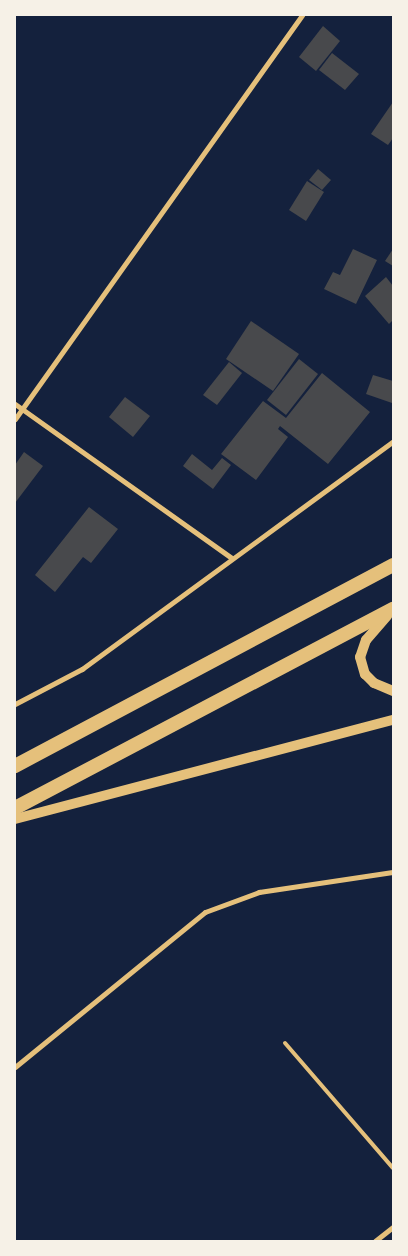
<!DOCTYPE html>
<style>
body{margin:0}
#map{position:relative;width:408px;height:1256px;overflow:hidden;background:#14213d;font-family:Arial,sans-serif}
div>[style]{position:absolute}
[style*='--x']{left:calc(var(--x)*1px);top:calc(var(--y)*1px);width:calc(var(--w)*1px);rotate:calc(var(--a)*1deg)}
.building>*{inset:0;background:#48494c}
.service>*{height:4px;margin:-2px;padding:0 2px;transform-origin:2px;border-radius:2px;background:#e5c07b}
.minor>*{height:5px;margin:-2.5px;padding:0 2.5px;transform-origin:2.5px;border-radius:2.5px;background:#e5c07b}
.secondary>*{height:10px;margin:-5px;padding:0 5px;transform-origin:5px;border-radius:5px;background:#e5c07b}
.trunk>*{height:14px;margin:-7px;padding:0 7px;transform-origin:7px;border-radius:7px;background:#e5c07b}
span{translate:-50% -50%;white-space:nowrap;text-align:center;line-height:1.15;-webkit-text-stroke:5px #f6f1e7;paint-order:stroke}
.frame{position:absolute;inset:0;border:16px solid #f6f1e7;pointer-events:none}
</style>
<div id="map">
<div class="building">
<i style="clip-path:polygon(323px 26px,340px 41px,316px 71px,299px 57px)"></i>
<i style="clip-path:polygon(332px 53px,359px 74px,345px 90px,319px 70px)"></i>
<i style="clip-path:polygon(393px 102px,393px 138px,388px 145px,371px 134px)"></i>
<i style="clip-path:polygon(318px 169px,331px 180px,322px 190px,309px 180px)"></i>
<i style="clip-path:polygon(307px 181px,324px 192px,306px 221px,289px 210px)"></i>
<i style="clip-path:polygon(353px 249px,377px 260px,356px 304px,324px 289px,333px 272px,340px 275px)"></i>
<i style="clip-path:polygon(393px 249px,393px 266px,385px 261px)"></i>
<i style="clip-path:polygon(386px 277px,393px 286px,393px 320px,389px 324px,365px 296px)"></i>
<i style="clip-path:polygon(251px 321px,299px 354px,273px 391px,226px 359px)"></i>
<i style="clip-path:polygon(299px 359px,318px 374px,286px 415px,267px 400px)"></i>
<i style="clip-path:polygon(229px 362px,242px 373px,217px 405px,203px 395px)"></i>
<i style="clip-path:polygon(322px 373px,370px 412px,328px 464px,280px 426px,278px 429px,288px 437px,256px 480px,221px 454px,263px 401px,286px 418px)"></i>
<i style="clip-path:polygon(373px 375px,393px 381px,392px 403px,366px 394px)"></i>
<i style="clip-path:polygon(125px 397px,150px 416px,133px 437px,109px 417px)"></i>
<i style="clip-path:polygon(24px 452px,43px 466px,15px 503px,15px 465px)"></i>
<i style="clip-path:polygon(192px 454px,212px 470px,222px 458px,231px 465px,213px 489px,183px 466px)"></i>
<i style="clip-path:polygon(89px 507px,118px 529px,91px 563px,83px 557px,55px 592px,35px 575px)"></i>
</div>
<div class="service">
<i style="--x:285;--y:1043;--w:165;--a:49.2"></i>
</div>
<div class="minor">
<i style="--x:15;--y:404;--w:266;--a:35.4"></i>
<i style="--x:15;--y:419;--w:496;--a:-54.6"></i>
<i style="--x:15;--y:704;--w:76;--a:-27.6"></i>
<i style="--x:82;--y:669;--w:386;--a:-36.2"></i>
<i style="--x:15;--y:1067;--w:245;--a:-39.2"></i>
<i style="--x:205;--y:912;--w:58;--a:-20.3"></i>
<i style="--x:259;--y:892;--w:135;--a:-8.5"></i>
<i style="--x:375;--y:1241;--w:23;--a:-38"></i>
</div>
<div class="secondary">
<i style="--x:387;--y:616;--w:32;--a:131"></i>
<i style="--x:366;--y:640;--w:18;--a:109"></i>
<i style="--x:360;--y:657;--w:18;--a:74"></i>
<i style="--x:365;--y:674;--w:13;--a:45"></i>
<i style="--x:374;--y:683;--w:21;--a:23"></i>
<i style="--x:15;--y:819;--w:391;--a:-14.7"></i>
</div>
<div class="trunk">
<i style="--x:15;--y:766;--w:428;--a:-28"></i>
<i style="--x:15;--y:808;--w:427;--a:-27.8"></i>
</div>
<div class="frame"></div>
</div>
